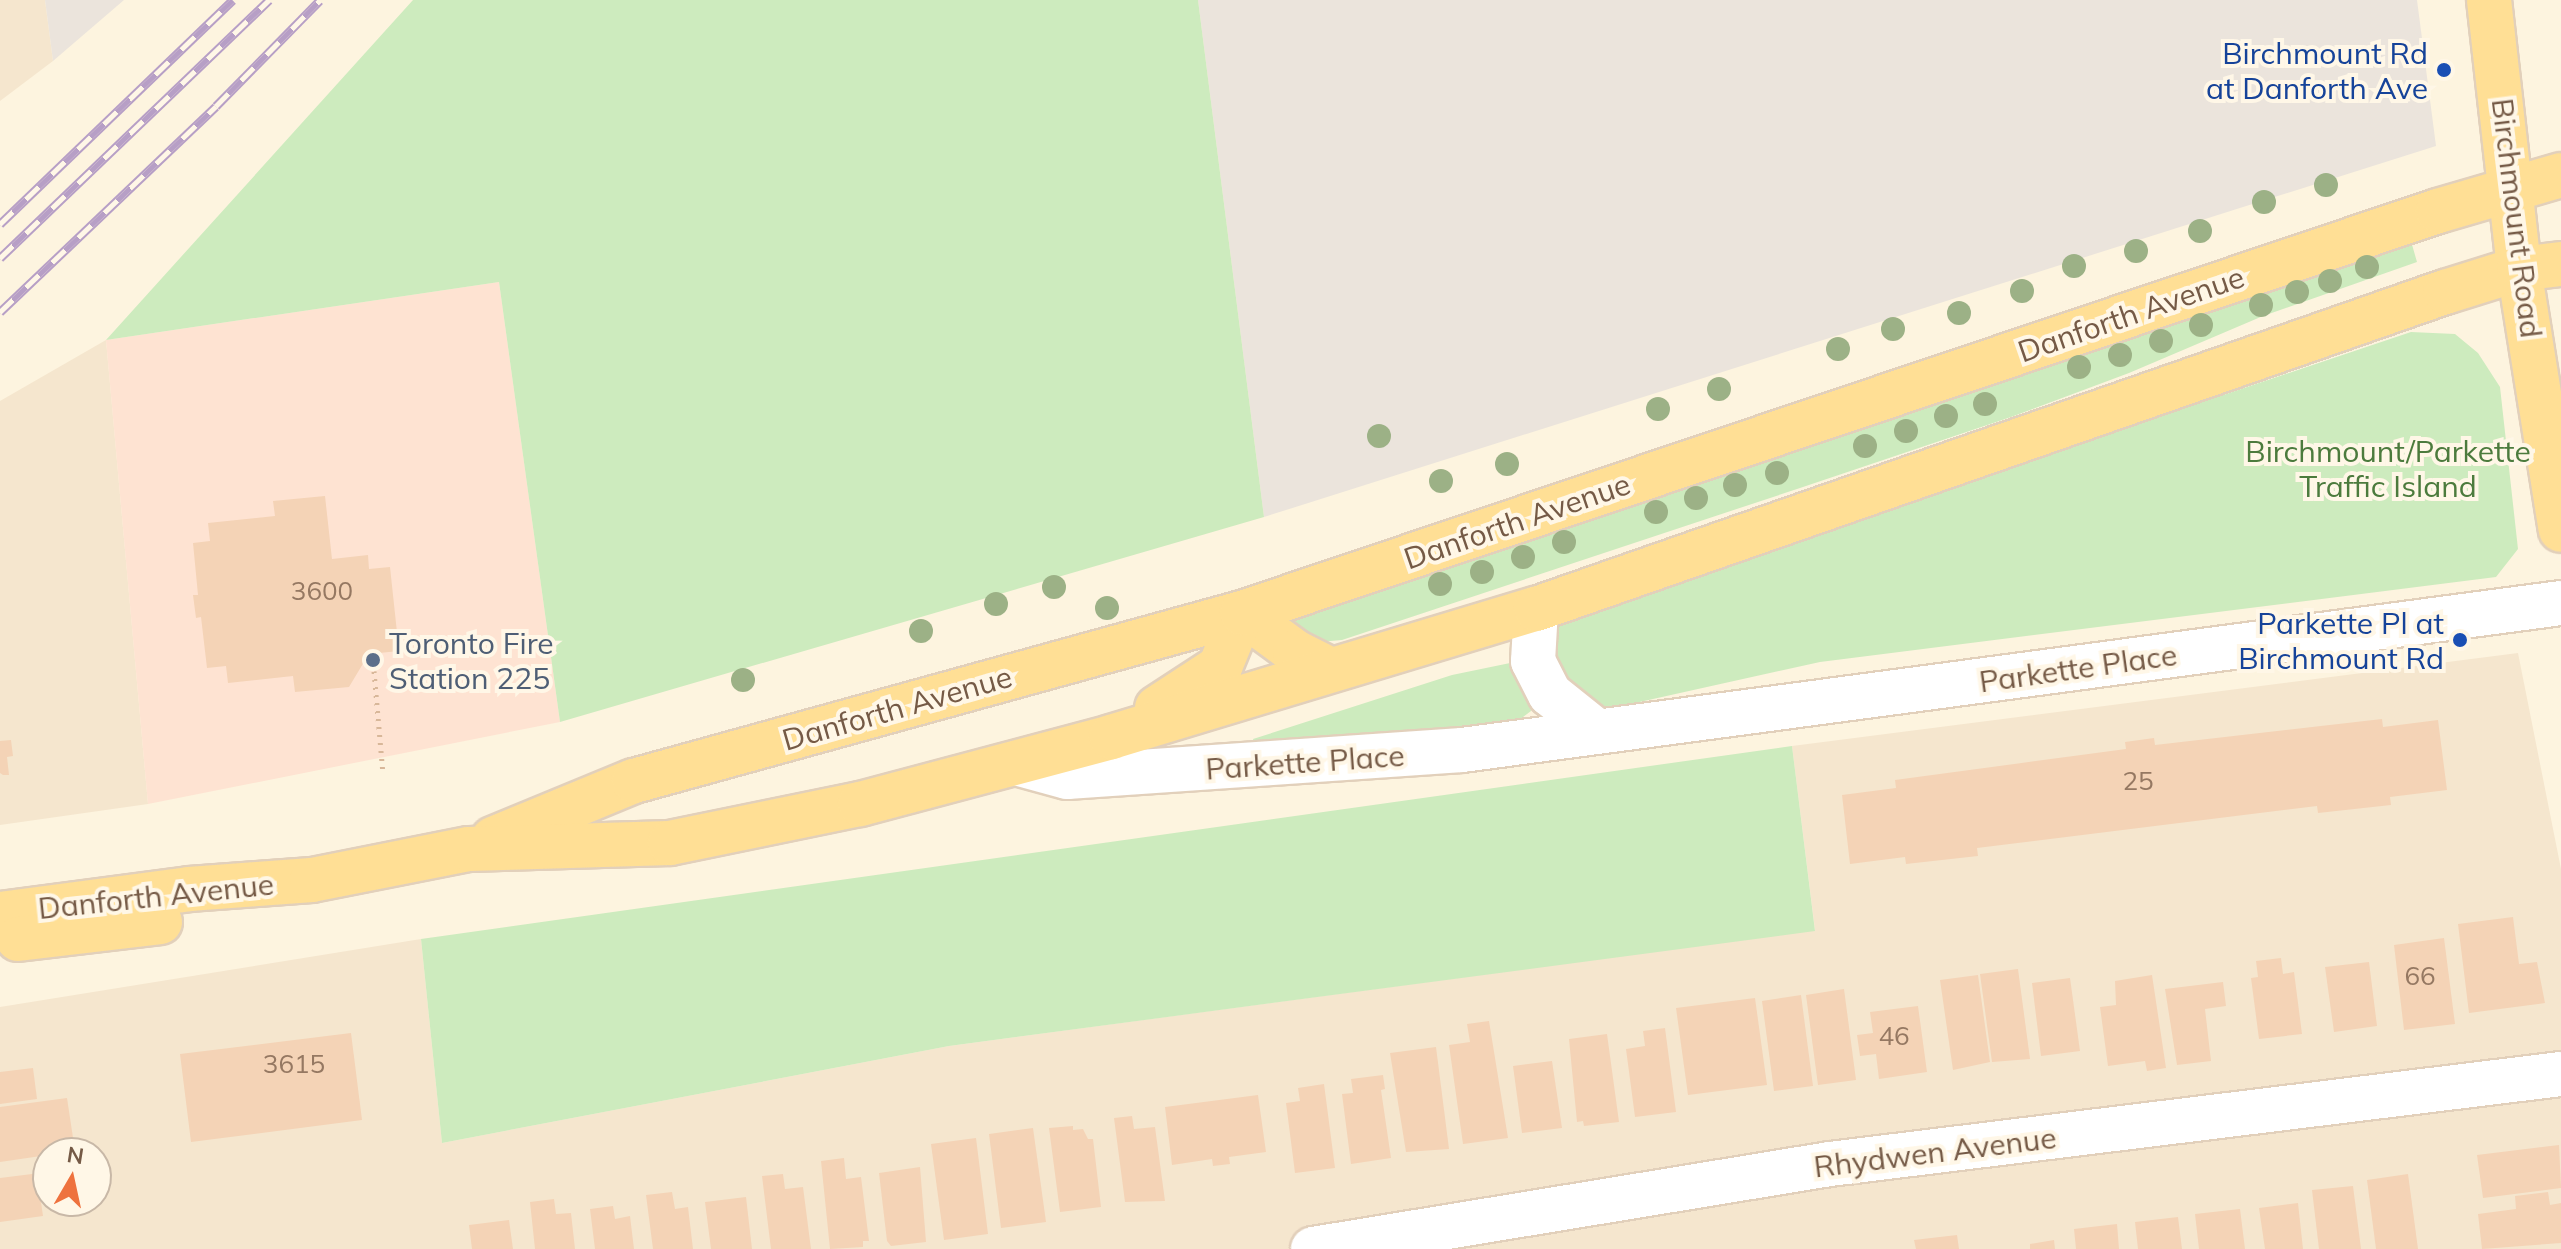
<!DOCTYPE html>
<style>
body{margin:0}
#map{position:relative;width:2561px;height:1249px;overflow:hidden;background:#fdf4df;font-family:Mulish,sans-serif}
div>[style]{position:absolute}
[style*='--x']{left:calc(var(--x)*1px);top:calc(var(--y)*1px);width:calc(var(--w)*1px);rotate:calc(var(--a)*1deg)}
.residential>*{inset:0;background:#f5e6ce}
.commercial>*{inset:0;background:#fee3d2}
.industrial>*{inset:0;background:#ebe4dc}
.green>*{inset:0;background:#cdebbe}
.building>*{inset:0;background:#f4d3b6}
.path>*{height:5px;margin-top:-2.5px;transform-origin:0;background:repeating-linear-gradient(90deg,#d8b799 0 2px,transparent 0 8px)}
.roads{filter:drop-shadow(2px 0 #e2d0bb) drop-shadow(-2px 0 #e2d0bb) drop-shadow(0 2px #e2d0bb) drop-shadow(0 -2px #e2d0bb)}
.minor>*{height:44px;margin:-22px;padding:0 22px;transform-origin:22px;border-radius:22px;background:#fff}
.major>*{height:44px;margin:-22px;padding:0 22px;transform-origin:22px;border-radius:22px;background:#ffdf95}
.rail>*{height:9px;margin-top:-4.5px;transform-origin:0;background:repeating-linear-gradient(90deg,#fff7e7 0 18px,#b79fc6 0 36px);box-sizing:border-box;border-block:2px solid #b79fc6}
.trees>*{width:24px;height:24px;margin:-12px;border-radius:50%;background:#9cb186}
.dots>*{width:22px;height:22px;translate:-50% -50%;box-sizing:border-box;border:4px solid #fff7e7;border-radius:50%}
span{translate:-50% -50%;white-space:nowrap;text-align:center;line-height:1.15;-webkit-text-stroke:8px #fff7e7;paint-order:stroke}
.number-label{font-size:26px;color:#957862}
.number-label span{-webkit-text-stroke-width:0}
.transit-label{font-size:30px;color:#164399}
.right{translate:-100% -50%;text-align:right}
.street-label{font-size:30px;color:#755a46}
.park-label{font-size:30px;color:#4c7b3d}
.service-label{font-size:30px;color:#4e5e75}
.left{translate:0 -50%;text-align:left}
.north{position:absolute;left:32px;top:1137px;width:80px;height:80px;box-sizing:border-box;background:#fff7e7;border:2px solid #c8b8a7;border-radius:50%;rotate:9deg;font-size:22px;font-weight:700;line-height:32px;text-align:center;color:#755a46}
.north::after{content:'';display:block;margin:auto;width:28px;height:36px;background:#ee723e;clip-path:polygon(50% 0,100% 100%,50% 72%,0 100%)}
</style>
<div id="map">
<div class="residential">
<i style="clip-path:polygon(0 0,45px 0,53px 61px,0 101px)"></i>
<i style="clip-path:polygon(106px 340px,148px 804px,0 825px,0 401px)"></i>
<i style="clip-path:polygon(evenodd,2518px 653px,2561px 869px,2561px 1249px,0 1249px,0 1007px,421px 939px,442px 1143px,949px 1046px,1815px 930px,1792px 746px,2518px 653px,48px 1153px,96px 1153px,96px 1201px,48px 1201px,48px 1153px)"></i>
</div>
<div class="commercial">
<i style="clip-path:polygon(499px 282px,560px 722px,148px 804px,106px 340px)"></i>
</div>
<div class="industrial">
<i style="clip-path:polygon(45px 0,124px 0,53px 61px)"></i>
<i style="clip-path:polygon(1198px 0,2417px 0,2436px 146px,1264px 517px)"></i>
</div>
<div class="green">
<i style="clip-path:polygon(413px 0,1198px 0,1264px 517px,560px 722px,499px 282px,106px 340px)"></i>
<i style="clip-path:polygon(2411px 241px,2417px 262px,2263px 316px,2129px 373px,2011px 417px,1800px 488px,1342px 640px,1319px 642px,1284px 619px)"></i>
<i style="clip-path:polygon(2411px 332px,2455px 334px,2478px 353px,2500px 387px,2518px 549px,2496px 577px,1820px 662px,1608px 709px,1572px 690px,1547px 643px,1568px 615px)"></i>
<i style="clip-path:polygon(1515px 662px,1518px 684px,1529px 701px,1531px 711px,1515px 723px,1254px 743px,1253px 739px,1452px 675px)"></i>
<i style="clip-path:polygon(1792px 746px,1815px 931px,949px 1046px,442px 1143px,421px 939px)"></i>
</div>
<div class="building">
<i style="clip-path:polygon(325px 496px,332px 559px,368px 555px,369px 569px,390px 567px,399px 651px,379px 653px,380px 661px,364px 662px,349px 687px,295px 692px,293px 676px,228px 683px,226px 666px,207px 668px,201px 617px,196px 618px,193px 595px,198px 595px,193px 543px,210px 541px,208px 523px,275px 516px,273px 501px)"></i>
<i style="clip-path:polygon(2382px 719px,2383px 727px,2438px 720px,2447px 790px,2390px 797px,2391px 805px,2318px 813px,2317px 806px,1977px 848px,1978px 856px,1906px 864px,1905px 857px,1850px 864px,1842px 795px,1896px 788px,1895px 780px,2126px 749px,2125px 742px,2154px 738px,2155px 745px)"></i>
<i style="clip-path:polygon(11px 740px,13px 756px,7px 757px,9px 775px,3px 775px,0 773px,0 741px)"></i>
<i style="clip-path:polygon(2513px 917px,2519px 964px,2537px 962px,2545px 1003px,2469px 1013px,2458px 924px)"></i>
<i style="clip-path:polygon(2444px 938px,2455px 1024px,2404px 1030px,2394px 945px)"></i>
<i style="clip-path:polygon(2281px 958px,2283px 974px,2294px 972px,2302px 1034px,2259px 1039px,2251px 978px,2258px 977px,2256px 961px)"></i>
<i style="clip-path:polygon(2369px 962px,2377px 1026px,2334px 1032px,2325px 967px)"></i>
<i style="clip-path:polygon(2018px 969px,2030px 1059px,1992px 1062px,1980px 974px)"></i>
<i style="clip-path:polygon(1978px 975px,1990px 1062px,1953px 1070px,1940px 980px)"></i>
<i style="clip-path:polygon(2152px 975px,2166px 1068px,2147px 1071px,2145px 1061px,2108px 1066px,2100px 1007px,2116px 1005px,2115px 981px)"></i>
<i style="clip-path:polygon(2070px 978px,2080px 1051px,2041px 1056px,2032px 983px)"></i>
<i style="clip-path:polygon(2223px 982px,2226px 1006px,2205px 1009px,2211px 1061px,2177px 1065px,2165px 989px)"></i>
<i style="clip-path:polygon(1844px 989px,1856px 1080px,1818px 1085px,1806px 995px)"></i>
<i style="clip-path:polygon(1801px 995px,1813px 1086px,1774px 1091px,1762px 1001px)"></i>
<i style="clip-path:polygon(1755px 998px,1767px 1085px,1688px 1095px,1676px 1008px)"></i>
<i style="clip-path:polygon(1918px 1006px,1927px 1072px,1879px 1079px,1876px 1054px,1860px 1056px,1857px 1035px,1873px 1033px,1870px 1012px)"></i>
<i style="clip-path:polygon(1489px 1021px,1508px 1138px,1463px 1144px,1449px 1045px,1470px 1042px,1467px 1024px)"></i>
<i style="clip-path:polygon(1665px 1028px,1676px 1112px,1635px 1117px,1626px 1049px,1645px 1046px,1643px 1031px)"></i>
<i style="clip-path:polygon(351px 1033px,362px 1120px,191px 1142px,180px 1054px)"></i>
<i style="clip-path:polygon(1607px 1034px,1619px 1122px,1584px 1126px,1583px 1121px,1577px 1122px,1569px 1039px)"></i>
<i style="clip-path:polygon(1436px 1047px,1449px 1149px,1406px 1152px,1390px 1053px)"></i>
<i style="clip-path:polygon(1552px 1061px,1562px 1128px,1522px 1133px,1513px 1066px)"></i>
<i style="clip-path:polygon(33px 1068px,37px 1099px,0 1104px,0 1072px)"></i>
<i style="clip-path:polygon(1383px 1075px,1385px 1089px,1381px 1090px,1391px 1158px,1351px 1164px,1342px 1094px,1353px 1093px,1351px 1079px)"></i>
<i style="clip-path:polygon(1324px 1084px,1335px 1168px,1295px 1173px,1286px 1103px,1300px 1101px,1298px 1088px)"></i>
<i style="clip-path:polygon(1258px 1095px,1266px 1152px,1229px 1157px,1230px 1164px,1213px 1166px,1212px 1159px,1172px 1165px,1165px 1107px)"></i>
<i style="clip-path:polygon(67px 1098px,75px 1151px,0 1162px,0 1107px)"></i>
<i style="clip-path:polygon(1132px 1116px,1134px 1129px,1155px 1127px,1165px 1201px,1125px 1202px,1114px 1118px)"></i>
<i style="clip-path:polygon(1073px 1126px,1073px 1130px,1083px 1129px,1088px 1139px,1093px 1139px,1101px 1207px,1060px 1212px,1049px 1128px)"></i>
<i style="clip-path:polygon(1033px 1128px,1046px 1222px,1001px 1228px,989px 1134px)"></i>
<i style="clip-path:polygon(976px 1138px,988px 1234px,944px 1240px,931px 1144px)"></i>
<i style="clip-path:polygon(2559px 1145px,2561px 1188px,2483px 1198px,2477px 1155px)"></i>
<i style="clip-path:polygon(844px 1158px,846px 1179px,861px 1177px,869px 1241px,863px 1241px,863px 1247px,830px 1249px,821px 1161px)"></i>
<i style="clip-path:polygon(920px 1167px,926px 1242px,891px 1246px,887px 1241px,879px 1173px)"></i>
<i style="clip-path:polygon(48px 1172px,48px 1201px,41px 1202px,43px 1216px,0 1222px,0 1178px)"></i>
<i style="clip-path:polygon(783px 1174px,785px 1189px,803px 1187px,811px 1249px,771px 1249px,762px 1176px)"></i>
<i style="clip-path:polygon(2408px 1174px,2418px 1249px,2376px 1249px,2367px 1180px)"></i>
<i style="clip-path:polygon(2353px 1186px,2361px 1249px,2319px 1249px,2312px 1190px)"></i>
<i style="clip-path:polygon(672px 1192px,675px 1209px,688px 1207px,693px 1249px,653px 1249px,646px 1195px)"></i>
<i style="clip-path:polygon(2548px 1192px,2550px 1205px,2561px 1203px,2561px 1243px,2482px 1249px,2478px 1214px,2516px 1209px,2515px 1196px)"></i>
<i style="clip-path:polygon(746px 1197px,752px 1249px,711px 1249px,705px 1202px)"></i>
<i style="clip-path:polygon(554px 1199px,556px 1214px,571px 1213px,575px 1249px,535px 1249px,530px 1202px)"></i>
<i style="clip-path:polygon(2298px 1203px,2303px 1249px,2265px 1249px,2259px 1208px)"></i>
<i style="clip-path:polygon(613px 1206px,615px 1219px,630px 1216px,634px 1249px,595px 1249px,590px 1209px)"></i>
<i style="clip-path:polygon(2240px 1209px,2245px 1249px,2199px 1249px,2195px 1214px)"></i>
<i style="clip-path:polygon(2178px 1217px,2182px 1249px,2138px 1249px,2135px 1222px)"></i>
<i style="clip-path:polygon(509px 1220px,513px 1249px,472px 1249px,469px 1225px)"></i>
<i style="clip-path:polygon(2117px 1224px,2119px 1249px,2076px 1249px,2074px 1229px)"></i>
<i style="clip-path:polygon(1957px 1235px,1959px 1249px,1916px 1249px,1914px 1240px)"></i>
<i style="clip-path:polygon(2054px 1240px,2055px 1249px,2030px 1249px,2030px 1244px)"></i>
</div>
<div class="path">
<i style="--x:374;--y:671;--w:103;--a:85"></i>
</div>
<div class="roads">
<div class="minor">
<i style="--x:1536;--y:609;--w:52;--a:93.3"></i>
<i style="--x:1533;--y:661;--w:37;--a:63"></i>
<i style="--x:1550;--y:694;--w:58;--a:38.7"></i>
<i style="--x:1016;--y:763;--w:53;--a:15.4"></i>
<i style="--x:1067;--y:777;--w:396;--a:-3.9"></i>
<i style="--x:1462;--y:750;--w:1109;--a:-7.62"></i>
<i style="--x:1313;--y:1249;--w:524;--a:-9.34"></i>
<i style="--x:1830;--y:1164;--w:737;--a:-7.02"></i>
</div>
<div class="major">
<i style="--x:2489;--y:0;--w:271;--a:83.6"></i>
<i style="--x:2519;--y:269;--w:264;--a:80.9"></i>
<i style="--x:1242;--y:613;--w:66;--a:36.3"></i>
<i style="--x:1295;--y:652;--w:40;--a:26.6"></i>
<i style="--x:1157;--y:708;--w:75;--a:-33.1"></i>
<i style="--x:1220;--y:667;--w:58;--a:-67.8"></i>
<i style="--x:493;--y:839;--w:152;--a:-22.4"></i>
<i style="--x:634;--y:781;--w:631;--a:-15.45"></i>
<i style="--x:1242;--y:613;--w:1262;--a:-18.58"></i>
<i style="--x:2438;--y:211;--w:128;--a:-16.3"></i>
<i style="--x:0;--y:914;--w:191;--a:-7.5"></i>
<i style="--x:189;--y:889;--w:123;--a:-4.2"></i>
<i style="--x:312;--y:880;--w:160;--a:-11.2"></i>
<i style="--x:469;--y:849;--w:201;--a:-1.7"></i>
<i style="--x:670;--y:843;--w:194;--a:-11.6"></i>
<i style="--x:860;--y:804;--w:260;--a:-14.9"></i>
<i style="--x:1111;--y:737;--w:444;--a:-16.8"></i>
<i style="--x:1536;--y:609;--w:963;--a:-19.23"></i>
<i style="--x:2445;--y:292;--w:77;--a:-17.3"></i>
<i style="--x:2519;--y:269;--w:42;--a:-6.8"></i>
<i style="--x:18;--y:939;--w:143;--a:-6.8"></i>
</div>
</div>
<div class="rail">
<i style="--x:0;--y:224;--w:323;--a:-43.9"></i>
<i style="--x:0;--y:258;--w:373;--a:-43.8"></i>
<i style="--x:0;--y:312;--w:298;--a:-43.6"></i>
<i style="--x:216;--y:106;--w:148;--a:-45.5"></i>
</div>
<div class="trees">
<i style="left:2326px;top:185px"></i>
<i style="left:2264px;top:202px"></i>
<i style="left:2200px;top:231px"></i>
<i style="left:2136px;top:251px"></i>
<i style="left:2074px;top:266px"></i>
<i style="left:2367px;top:267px"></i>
<i style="left:2330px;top:281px"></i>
<i style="left:2022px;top:291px"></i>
<i style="left:2297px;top:292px"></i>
<i style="left:2261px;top:305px"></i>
<i style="left:1959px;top:313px"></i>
<i style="left:2201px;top:325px"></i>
<i style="left:1893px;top:329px"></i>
<i style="left:2161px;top:341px"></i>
<i style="left:1838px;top:349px"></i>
<i style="left:2120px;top:355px"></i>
<i style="left:2079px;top:367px"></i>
<i style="left:1719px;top:389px"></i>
<i style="left:1985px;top:404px"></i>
<i style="left:1658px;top:409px"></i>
<i style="left:1946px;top:416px"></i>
<i style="left:1906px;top:431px"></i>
<i style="left:1379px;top:436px"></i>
<i style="left:1865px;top:446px"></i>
<i style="left:1507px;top:464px"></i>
<i style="left:1777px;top:473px"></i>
<i style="left:1441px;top:481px"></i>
<i style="left:1735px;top:485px"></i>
<i style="left:1696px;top:498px"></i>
<i style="left:1656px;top:512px"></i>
<i style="left:1564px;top:542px"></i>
<i style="left:1523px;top:557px"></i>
<i style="left:1482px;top:572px"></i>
<i style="left:1440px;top:584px"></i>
<i style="left:1054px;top:587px"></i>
<i style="left:996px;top:604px"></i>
<i style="left:1107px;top:608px"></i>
<i style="left:921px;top:631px"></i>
<i style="left:743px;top:680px"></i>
</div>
<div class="dots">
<i style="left:2444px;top:70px;background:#1a4fb4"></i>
<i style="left:2460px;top:640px;background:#1a4fb4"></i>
<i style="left:373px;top:660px;background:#5c6f8a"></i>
</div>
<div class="number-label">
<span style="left:322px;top:591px">3600</span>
<span style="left:2138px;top:781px">25</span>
<span style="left:2420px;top:976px">66</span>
<span style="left:1894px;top:1036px">46</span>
<span style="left:294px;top:1064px">3615</span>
</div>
<div class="transit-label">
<span class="right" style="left:2428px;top:70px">Birchmount Rd<br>at Danforth Ave</span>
<span class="right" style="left:2444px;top:640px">Parkette Pl at<br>Birchmount Rd</span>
</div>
<div class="street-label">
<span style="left:2517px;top:218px;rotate:83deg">Birchmount Road</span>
<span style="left:2131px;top:314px;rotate:-19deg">Danforth Avenue</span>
<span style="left:1517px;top:521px;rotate:-19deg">Danforth Avenue</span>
<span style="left:2078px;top:668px;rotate:-8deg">Parkette Place</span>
<span style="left:897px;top:708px;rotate:-16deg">Danforth Avenue</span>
<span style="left:1305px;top:762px;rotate:-4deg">Parkette Place</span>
<span style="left:156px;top:896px;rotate:-6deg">Danforth Avenue</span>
<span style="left:1935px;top:1152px;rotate:-7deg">Rhydwen Avenue</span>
</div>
<div class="park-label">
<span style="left:2388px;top:468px">Birchmount/Parkette<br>Traffic Island</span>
</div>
<div class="service-label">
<span class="left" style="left:389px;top:660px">Toronto Fire<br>Station 225</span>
</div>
<div class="north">N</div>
</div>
